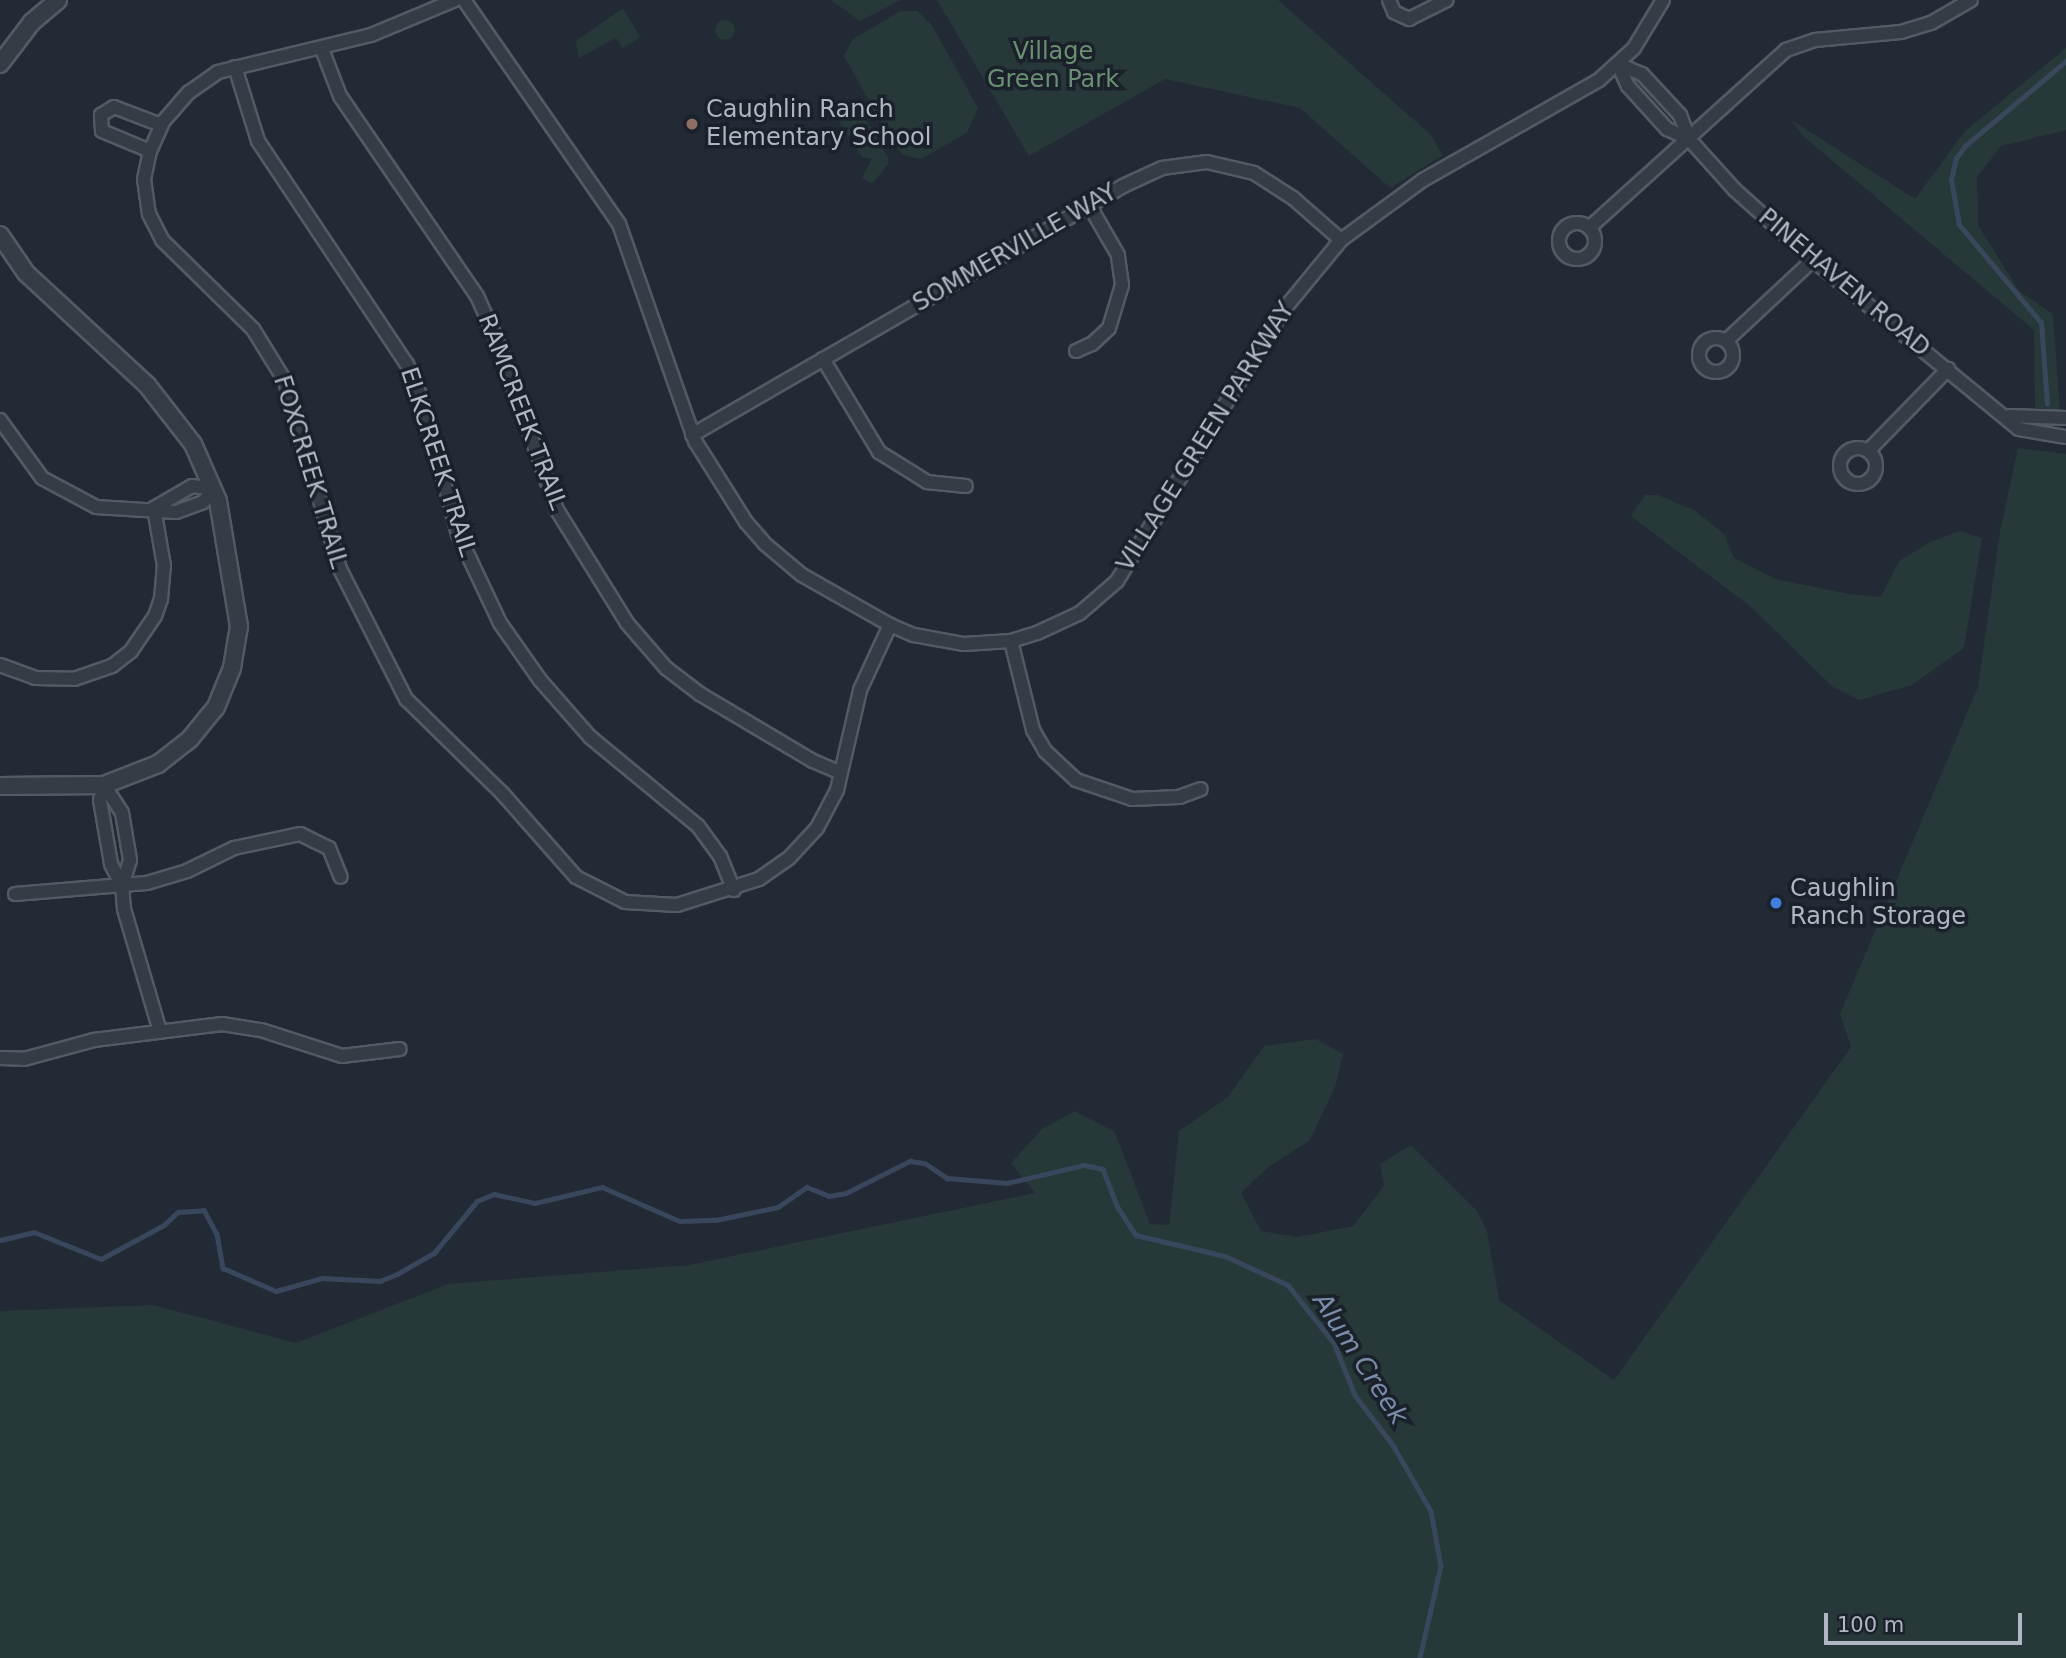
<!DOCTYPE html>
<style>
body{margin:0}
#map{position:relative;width:2066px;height:1658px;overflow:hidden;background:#222a35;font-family:"DejaVu Sans",sans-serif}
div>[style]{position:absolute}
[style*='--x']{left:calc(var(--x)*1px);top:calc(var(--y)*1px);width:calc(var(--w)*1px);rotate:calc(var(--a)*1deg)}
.green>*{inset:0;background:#273838}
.round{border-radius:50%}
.stream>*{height:4.5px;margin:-2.25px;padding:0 2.25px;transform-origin:2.25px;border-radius:2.25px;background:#39475d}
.roads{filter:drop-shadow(2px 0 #535a63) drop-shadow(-2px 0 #535a63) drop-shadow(0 2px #535a63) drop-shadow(0 -2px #535a63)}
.minor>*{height:12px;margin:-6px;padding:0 6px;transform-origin:6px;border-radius:6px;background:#353c46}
.minor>.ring{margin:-6px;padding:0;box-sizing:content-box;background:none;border:12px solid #353c46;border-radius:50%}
.tertiary>*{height:16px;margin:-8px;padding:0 8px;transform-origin:8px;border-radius:8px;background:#353c46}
.dots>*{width:19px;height:19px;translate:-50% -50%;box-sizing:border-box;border:4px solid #1b212a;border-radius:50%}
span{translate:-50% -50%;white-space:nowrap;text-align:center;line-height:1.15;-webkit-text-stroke:7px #1b212a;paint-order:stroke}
.park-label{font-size:24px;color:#6a9073}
.poi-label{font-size:24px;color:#b0b7c2}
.left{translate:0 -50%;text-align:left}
.street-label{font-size:24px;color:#b0b7c2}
.water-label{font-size:26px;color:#7b8da8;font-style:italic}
.scale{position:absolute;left:1824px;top:1613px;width:198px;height:32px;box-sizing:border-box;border:4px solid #b0b7c2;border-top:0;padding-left:9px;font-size:21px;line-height:24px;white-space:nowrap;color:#b0b7c2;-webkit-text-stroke:5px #1b212a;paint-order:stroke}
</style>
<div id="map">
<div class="green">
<i style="clip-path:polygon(831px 0,901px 0,860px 21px)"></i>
<i style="clip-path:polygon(937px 0,1278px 0,1430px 134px,1443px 155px,1390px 188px,1300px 108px,1165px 79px,1029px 156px)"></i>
<i style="clip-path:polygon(623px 8px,640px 37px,623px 48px,616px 38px,579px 58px,576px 41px)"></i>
<i style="clip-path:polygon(900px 11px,917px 11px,932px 25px,978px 108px,967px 133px,921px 159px,903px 155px,891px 140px,844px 56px,852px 40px)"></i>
<i class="round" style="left:715px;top:20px;width:20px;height:20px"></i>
<i style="clip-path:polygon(2066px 48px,2066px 130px,2001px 146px,1977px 177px,1978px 225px,2019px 291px,2053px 314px,2060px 413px,2035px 410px,2034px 330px,1803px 136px,1790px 119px,1915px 199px,1965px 131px)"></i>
<i class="round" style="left:787px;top:102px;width:18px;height:18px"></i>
<i style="clip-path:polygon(843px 107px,860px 109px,888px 158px,888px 164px,872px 184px,862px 178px,872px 159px,862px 157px,839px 121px)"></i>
<i style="clip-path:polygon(2018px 448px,2066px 454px,2066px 1658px,0 1658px,0 1311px,153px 1305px,296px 1343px,448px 1284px,689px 1265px,1035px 1193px,1011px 1163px,1042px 1129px,1075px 1111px,1115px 1132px,1150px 1224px,1169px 1225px,1179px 1131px,1228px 1097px,1264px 1046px,1316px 1039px,1343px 1054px,1335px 1087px,1310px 1140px,1267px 1168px,1241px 1193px,1261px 1231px,1297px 1237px,1353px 1226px,1384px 1186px,1380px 1164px,1411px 1145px,1477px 1211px,1487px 1231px,1499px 1300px,1614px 1380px,1851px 1047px,1840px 1014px,1978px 687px,2000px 531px)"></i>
<i style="clip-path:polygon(1645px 495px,1658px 495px,1694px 510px,1724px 534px,1734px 558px,1775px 579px,1849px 594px,1881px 597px,1899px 561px,1930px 542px,1960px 531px,1982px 538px,1964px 648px,1912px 685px,1859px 700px,1833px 687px,1751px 607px,1631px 516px)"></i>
</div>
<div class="stream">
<i style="--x:2047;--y:404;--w:81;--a:-94.2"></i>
<i style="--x:2041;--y:323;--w:128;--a:-129.9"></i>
<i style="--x:1959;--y:225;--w:46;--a:-100.1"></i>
<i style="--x:1951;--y:180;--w:23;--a:-77"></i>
<i style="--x:1956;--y:158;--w:15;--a:-53"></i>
<i style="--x:1965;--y:146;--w:132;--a:-40.1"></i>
<i style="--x:0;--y:1240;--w:35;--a:-13"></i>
<i style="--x:34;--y:1232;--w:72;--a:21.9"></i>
<i style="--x:101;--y:1259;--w:72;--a:-28.4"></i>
<i style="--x:164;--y:1225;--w:19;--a:-43"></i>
<i style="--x:178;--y:1212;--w:26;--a:-4"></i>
<i style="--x:204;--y:1210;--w:27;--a:62"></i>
<i style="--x:217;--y:1234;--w:35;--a:80"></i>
<i style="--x:223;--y:1268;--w:58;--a:23.5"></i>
<i style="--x:276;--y:1291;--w:48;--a:-15.8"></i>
<i style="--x:322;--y:1278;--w:58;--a:3"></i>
<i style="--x:380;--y:1281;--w:18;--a:-22"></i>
<i style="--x:397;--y:1274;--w:43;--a:-29.6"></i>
<i style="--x:434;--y:1253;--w:67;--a:-50.4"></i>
<i style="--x:477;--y:1201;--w:18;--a:-22"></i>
<i style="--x:494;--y:1194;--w:42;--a:12.4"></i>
<i style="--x:535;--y:1203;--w:69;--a:-13.4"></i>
<i style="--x:602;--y:1187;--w:85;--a:23.6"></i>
<i style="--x:680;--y:1221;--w:36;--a:-2"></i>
<i style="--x:716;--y:1220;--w:63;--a:-11.8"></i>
<i style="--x:778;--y:1207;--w:35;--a:-35"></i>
<i style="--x:807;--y:1187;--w:24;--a:22"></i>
<i style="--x:829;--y:1196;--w:17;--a:-10"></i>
<i style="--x:846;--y:1193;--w:72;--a:-26.6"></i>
<i style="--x:910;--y:1161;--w:15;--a:8"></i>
<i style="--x:925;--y:1163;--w:27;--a:34"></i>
<i style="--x:947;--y:1178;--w:60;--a:4.8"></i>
<i style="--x:1007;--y:1183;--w:79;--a:-13.2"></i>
<i style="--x:1084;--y:1165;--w:19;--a:12"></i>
<i style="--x:1103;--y:1169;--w:40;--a:69"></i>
<i style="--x:1117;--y:1206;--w:35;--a:57"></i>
<i style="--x:1136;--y:1235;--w:91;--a:13.3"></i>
<i style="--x:1225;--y:1256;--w:69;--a:24.7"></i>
<i style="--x:1288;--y:1285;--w:74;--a:51.6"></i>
<i style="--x:1334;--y:1343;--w:56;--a:68"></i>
<i style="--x:1355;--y:1395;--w:63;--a:52.8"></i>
<i style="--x:1393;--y:1445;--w:76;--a:60.1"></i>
<i style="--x:1431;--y:1511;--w:56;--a:79.7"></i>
<i style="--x:1441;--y:1566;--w:94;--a:102.9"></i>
</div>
<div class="roads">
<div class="minor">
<i style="--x:455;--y:0;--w:91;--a:157.4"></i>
<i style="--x:371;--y:35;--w:157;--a:166.4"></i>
<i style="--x:218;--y:72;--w:35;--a:145"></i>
<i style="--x:189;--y:92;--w:40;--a:131"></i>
<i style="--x:163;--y:122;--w:32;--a:114"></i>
<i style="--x:150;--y:151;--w:29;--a:102"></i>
<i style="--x:144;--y:179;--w:35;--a:82"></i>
<i style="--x:149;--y:214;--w:29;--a:63"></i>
<i style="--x:162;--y:240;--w:127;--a:44.4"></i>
<i style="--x:253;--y:329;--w:61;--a:58.4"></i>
<i style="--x:285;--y:381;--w:196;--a:73.7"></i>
<i style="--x:340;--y:569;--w:146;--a:63.1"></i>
<i style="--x:406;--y:699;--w:134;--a:44.4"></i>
<i style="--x:502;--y:793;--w:112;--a:48.6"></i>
<i style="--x:576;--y:877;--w:55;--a:27"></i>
<i style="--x:625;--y:902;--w:52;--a:3.3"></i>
<i style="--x:677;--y:905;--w:86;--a:-17.6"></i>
<i style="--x:759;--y:879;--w:37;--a:-35"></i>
<i style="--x:789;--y:858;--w:41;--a:-47"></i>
<i style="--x:817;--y:828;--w:43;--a:-62.2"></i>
<i style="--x:837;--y:790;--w:103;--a:-77"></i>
<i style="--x:860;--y:690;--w:72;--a:-65.2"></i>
<i style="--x:464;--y:0;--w:272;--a:55.3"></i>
<i style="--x:619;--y:224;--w:230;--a:70.7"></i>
<i style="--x:695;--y:441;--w:96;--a:57.8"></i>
<i style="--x:746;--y:522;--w:29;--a:49"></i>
<i style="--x:765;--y:544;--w:48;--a:40"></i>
<i style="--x:802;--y:575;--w:101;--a:29.6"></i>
<i style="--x:890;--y:625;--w:26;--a:23"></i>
<i style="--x:914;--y:635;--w:51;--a:10.2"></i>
<i style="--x:964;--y:644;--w:47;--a:-3.7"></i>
<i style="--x:1011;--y:641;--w:27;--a:-17"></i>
<i style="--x:1037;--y:633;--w:47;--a:-24.9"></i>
<i style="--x:1080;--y:613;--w:49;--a:-40.9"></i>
<i style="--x:1117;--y:581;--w:314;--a:-58.5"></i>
<i style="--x:1281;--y:313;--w:94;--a:-50.6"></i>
<i style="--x:1341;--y:240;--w:102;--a:-36.2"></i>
<i style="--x:1423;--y:180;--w:202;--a:-29.6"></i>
<i style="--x:1599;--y:80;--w:47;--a:-42.4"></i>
<i style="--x:1634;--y:48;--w:56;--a:-58.9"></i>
<i style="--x:1389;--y:0;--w:13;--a:67"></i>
<i style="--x:1394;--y:12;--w:17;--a:25"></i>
<i style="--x:1409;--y:19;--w:42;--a:-26.6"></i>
<i style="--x:322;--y:49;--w:50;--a:69"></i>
<i style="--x:340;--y:96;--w:242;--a:55.6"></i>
<i style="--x:477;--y:296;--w:46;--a:65.7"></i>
<i style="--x:496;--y:338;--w:182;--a:70.5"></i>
<i style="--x:557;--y:510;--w:133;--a:58.2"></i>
<i style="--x:627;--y:623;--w:60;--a:49.1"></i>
<i style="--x:666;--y:668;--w:43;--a:37.4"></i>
<i style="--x:700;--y:694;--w:131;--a:30.7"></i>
<i style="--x:813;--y:761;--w:30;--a:23"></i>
<i style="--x:1618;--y:64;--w:26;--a:23"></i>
<i style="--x:1642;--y:74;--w:56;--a:47.2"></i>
<i style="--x:1680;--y:115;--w:26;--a:69"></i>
<i style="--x:1689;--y:139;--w:69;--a:48"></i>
<i style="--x:1735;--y:190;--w:105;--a:41.9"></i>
<i style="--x:1813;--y:260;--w:266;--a:39.4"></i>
<i style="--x:2019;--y:429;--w:48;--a:9.7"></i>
<i style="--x:1618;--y:64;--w:24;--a:66"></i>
<i style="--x:1628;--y:86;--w:58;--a:47.8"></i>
<i style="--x:1667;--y:129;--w:24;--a:24"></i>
<i style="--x:235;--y:67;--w:77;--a:72.7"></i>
<i style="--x:258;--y:141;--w:268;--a:56.3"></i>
<i style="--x:407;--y:364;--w:39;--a:67"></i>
<i style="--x:422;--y:400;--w:139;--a:75"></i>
<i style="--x:458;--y:534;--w:98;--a:64.7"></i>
<i style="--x:500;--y:623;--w:70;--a:54.9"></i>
<i style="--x:540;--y:680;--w:76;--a:48.7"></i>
<i style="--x:590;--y:737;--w:140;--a:39.5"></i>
<i style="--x:698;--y:826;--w:37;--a:54"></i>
<i style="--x:720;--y:856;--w:37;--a:68"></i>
<i style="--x:150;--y:151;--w:52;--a:-157.4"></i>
<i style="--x:102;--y:131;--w:16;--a:-94"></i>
<i style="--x:101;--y:115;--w:15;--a:-32"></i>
<i style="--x:114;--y:107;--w:50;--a:21"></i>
<i class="ring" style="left:1559px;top:223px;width:24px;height:24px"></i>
<i style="--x:1589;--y:228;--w:266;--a:-42.1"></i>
<i style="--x:1786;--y:50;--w:31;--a:-19"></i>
<i style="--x:1815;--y:40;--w:86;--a:-5.3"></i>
<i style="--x:1901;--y:32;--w:31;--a:-17"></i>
<i style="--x:1931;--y:23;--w:46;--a:-29.9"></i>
<i class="ring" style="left:1699px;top:338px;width:22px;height:22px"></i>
<i style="--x:1726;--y:341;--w:119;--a:-43"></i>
<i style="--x:1076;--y:351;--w:17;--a:-24"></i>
<i style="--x:1092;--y:344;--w:23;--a:-43"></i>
<i style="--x:1109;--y:328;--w:45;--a:-73.2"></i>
<i style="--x:1122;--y:285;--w:30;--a:-98"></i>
<i style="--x:1118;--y:255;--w:58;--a:-120.1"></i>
<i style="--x:823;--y:359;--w:109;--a:58.9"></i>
<i style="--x:879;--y:452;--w:57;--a:32"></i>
<i style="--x:927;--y:482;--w:39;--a:6"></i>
<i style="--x:2009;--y:416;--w:57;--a:2"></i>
<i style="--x:0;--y:420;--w:72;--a:54.1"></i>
<i style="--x:42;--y:478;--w:61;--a:28.2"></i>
<i style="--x:96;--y:507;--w:80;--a:3.6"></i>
<i style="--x:176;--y:512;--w:29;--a:-20"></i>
<i style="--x:203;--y:502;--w:17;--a:-50"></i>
<i style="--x:214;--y:489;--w:22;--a:-172"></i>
<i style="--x:192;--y:486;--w:44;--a:149.9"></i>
<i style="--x:692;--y:435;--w:498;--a:-30"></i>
<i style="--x:1123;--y:186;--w:43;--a:-24.8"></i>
<i style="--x:1162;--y:168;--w:45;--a:-7.6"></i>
<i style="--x:1207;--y:162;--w:48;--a:13.2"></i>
<i style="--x:1254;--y:173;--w:46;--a:32.7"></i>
<i style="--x:1293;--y:198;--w:64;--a:41.2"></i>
<i class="ring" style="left:1840px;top:448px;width:24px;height:24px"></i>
<i style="--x:1868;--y:451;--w:115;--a:-45.7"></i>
<i style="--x:1011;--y:641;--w:92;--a:76.1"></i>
<i style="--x:1033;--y:730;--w:24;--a:60"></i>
<i style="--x:1045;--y:751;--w:42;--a:43.1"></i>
<i style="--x:1076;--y:780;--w:59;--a:18.7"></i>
<i style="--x:1132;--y:799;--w:47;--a:-2.4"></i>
<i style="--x:1179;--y:797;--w:23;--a:-20"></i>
<i style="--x:0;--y:665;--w:37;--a:20"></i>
<i style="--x:35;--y:678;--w:39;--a:1"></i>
<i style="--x:74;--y:679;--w:40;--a:-18.9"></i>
<i style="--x:112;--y:666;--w:24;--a:-38"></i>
<i style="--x:131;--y:651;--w:42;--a:-55.6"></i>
<i style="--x:155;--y:616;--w:18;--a:-71"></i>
<i style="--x:161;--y:599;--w:33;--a:-85"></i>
<i style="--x:164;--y:566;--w:59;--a:-99.8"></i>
<i style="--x:104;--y:785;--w:33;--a:57"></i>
<i style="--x:122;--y:813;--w:48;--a:80.3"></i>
<i style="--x:130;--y:860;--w:27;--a:107"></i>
<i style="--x:122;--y:886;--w:23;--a:85"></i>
<i style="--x:124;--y:909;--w:127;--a:73.6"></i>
<i style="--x:104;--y:785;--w:16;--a:105"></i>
<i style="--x:100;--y:800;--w:65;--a:80.2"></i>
<i style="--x:111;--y:864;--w:25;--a:63"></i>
<i style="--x:15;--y:894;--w:132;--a:-4.8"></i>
<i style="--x:147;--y:883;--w:42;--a:-16.7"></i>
<i style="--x:187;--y:871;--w:52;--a:-26.1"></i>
<i style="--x:234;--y:848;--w:67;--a:-12"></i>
<i style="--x:300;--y:834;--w:32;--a:26"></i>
<i style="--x:329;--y:848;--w:31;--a:68"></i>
<i style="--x:0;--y:1058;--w:24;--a:2"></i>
<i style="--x:24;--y:1059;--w:73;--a:-15.2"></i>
<i style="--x:94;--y:1040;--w:129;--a:-7.1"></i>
<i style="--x:222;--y:1024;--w:39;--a:9"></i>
<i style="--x:261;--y:1030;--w:85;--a:17.8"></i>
<i style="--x:342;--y:1056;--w:58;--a:-6.9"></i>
</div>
<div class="tertiary">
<i style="--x:0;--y:64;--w:53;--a:-52.7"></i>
<i style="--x:32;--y:22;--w:34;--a:-40"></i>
<i style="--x:0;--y:235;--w:46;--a:55.6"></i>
<i style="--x:26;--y:273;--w:165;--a:42.8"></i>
<i style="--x:147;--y:385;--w:75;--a:52.1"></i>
<i style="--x:193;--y:444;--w:62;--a:66.3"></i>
<i style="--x:218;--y:501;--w:127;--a:80.5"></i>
<i style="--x:239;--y:626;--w:43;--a:99.5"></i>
<i style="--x:232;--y:668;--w:42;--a:112.3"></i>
<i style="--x:216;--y:707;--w:41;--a:129.1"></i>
<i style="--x:190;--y:739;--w:41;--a:142"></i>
<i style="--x:158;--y:764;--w:58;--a:158.7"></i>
<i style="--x:104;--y:785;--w:104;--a:179.4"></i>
</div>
</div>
<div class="dots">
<i style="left:692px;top:124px;background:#8d6e63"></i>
<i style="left:1776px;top:903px;background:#3f7fe0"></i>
</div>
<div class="park-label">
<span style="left:1053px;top:66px">Village<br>Green Park</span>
</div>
<div class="poi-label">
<span class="left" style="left:706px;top:124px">Caughlin Ranch<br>Elementary School</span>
<span class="left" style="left:1790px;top:903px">Caughlin<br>Ranch Storage</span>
</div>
<div class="street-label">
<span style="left:1015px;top:248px;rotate:-30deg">SOMMERVILLE WAY</span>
<span style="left:1844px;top:283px;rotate:40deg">PINEHAVEN ROAD</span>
<span style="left:522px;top:412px;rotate:69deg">RAMCREEK TRAIL</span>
<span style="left:1206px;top:437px;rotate:-58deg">VILLAGE GREEN PARKWAY</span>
<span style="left:438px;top:462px;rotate:72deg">ELKCREEK TRAIL</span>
<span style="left:310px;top:472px;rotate:73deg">FOXCREEK TRAIL</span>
</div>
<div class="water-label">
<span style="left:1360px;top:1359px;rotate:57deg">Alum Creek</span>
</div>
<div class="scale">100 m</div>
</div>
